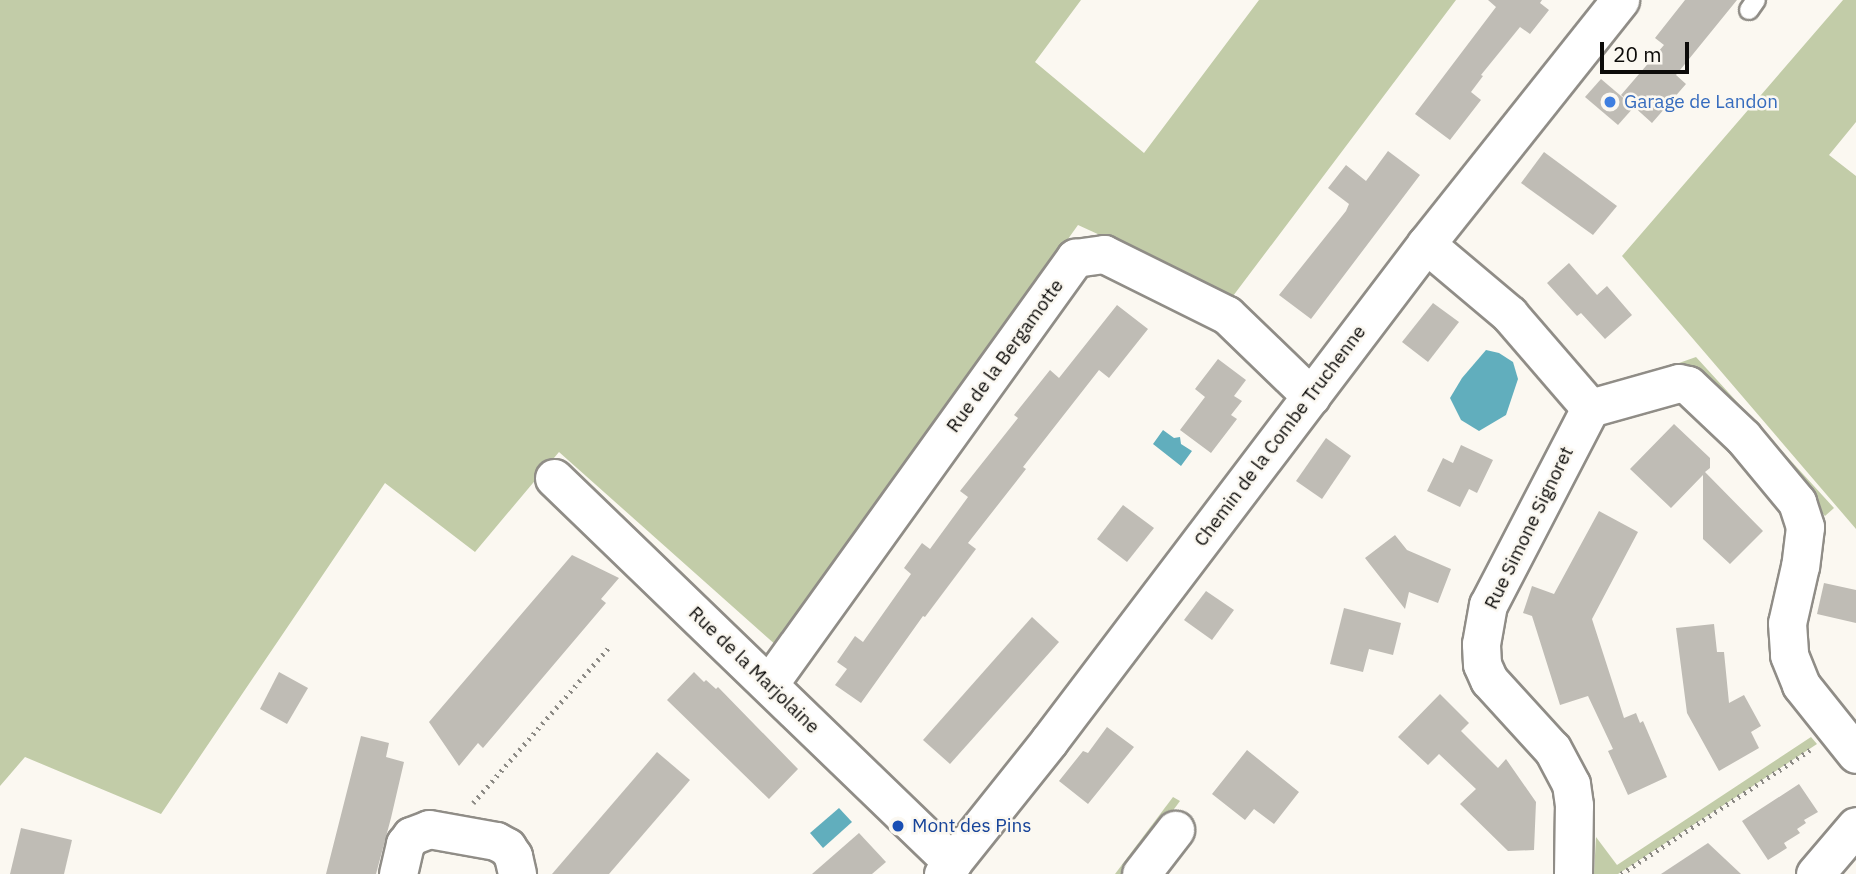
<!DOCTYPE html>
<style>
body{margin:0}
#map{position:relative;width:1856px;height:874px;overflow:hidden;background:#fbf8f1;font-family:"IBM Plex Sans",sans-serif}
div>[style]{position:absolute}
[style*='--x']{left:calc(var(--x)*1px);top:calc(var(--y)*1px);width:calc(var(--w)*1px);rotate:calc(var(--a)*1deg)}
.green>*{inset:0;background:#c2cca8}
.water>*{inset:0;background:#61aebd}
.building>*{inset:0;background:#bfbcb5}
.path>*{height:4.5px;margin-top:-2.25px;transform-origin:0;background:repeating-linear-gradient(90deg,#8c8a85 0 2px,transparent 0 7px)}
.roads{filter:drop-shadow(2px 0 #908d87) drop-shadow(-2px 0 #908d87) drop-shadow(0 2px #908d87) drop-shadow(0 -2px #908d87)}
.lane>*{height:18px;margin:-9px;padding:0 9px;transform-origin:9px;border-radius:9px;background:#fff}
.street>*{height:37px;margin:-18.5px;padding:0 18.5px;transform-origin:18.5px;border-radius:18.5px;background:#fff}
.dots>*{width:19px;height:19px;translate:-50% -50%;box-sizing:border-box;border:4px solid #fbf8f1;border-radius:50%}
span{translate:-50% -50%;white-space:nowrap;text-align:center;line-height:1.15;-webkit-text-stroke:5px #fbf8f1;paint-order:stroke}
.shop-label{font-size:19px;color:#366cbe}
.left{translate:0 -50%;text-align:left}
.street-label{font-size:19px;color:#0c0b09}
.transit-label{font-size:19px;color:#164399}
.scale{position:absolute;left:1600px;top:42px;width:89px;height:32px;box-sizing:border-box;border:4px solid #0c0b09;border-top:0;padding-left:9px;font-size:21px;line-height:24px;white-space:nowrap;color:#0c0b09;-webkit-text-stroke:5px #fbf8f1;paint-order:stroke}
</style>
<div id="map">
<div class="green">
<i style="clip-path:polygon(0 0,1081px 0,1035px 62px,1144px 153px,1259px 0,1456px 0,1233px 296px,1078px 225px,777px 646px,559px 452px,475px 552px,385px 483px,161px 814px,25px 757px,0 786px)"></i>
<i style="clip-path:polygon(1843px 0,1856px 0,1856px 122px,1829px 155px,1856px 176px,1856px 529px,1622px 256px)"></i>
<i style="clip-path:polygon(1696px 357px,1834px 508px,1825px 516px,1691px 366px,1681px 368px,1679px 363px)"></i>
<i style="clip-path:polygon(1811px 737px,1817px 744px,1618px 874px,1594px 874px,1596px 837px,1617px 865px)"></i>
<i style="clip-path:polygon(1173px 797px,1180px 801px,1126px 874px,1115px 874px)"></i>
</div>
<div class="water">
<i style="clip-path:polygon(1486px 350px,1499px 353px,1513px 362px,1518px 379px,1506px 415px,1479px 431px,1461px 420px,1450px 398px,1462px 378px)"></i>
<i style="clip-path:polygon(1163px 430px,1174px 438px,1180px 437px,1181px 444px,1192px 451px,1181px 466px,1153px 444px)"></i>
<i style="clip-path:polygon(839px 808px,852px 822px,823px 848px,810px 833px)"></i>
</div>
<div class="building">
<i style="clip-path:polygon(1488px 0,1542px 0,1540px 3px,1549px 10px,1530px 34px,1520px 27px,1481px 75px,1483px 76px,1471px 92px,1481px 100px,1450px 140px,1415px 114px,1496px 7px)"></i>
<i style="clip-path:polygon(1685px 0,1737px 0,1676px 75px,1686px 84px,1652px 123px,1621px 95px,1664px 45px,1655px 38px)"></i>
<i style="clip-path:polygon(1601px 79px,1634px 107px,1618px 125px,1585px 97px)"></i>
<i style="clip-path:polygon(1388px 151px,1420px 175px,1311px 319px,1279px 295px,1346px 211px,1349px 204px,1328px 188px,1346px 165px,1366px 181px)"></i>
<i style="clip-path:polygon(1544px 152px,1617px 206px,1593px 235px,1521px 183px)"></i>
<i style="clip-path:polygon(1569px 263px,1597px 295px,1607px 286px,1632px 315px,1605px 339px,1581px 313px,1577px 316px,1547px 283px)"></i>
<i style="clip-path:polygon(1433px 303px,1459px 322px,1428px 362px,1402px 342px)"></i>
<i style="clip-path:polygon(1117px 305px,1148px 329px,1109px 378px,1099px 370px,1023px 467px,1026px 469px,968px 543px,976px 549px,925px 617px,923px 616px,861px 703px,835px 685px,847px 669px,837px 662px,855px 636px,863px 642px,911px 574px,904px 568px,922px 543px,930px 549px,968px 497px,960px 491px,1018px 418px,1014px 415px,1050px 370px,1059px 378px)"></i>
<i style="clip-path:polygon(1218px 359px,1246px 380px,1234px 396px,1242px 401px,1231px 415px,1237px 419px,1211px 453px,1180px 430px,1205px 397px,1195px 389px)"></i>
<i style="clip-path:polygon(1674px 424px,1710px 458px,1710px 468px,1705px 472px,1763px 531px,1730px 564px,1703px 539px,1703px 475px,1671px 508px,1630px 469px)"></i>
<i style="clip-path:polygon(1326px 438px,1351px 456px,1322px 499px,1296px 481px)"></i>
<i style="clip-path:polygon(1461px 445px,1493px 460px,1477px 493px,1469px 489px,1460px 507px,1427px 491px,1443px 458px,1453px 463px)"></i>
<i style="clip-path:polygon(1123px 505px,1154px 528px,1127px 562px,1097px 539px)"></i>
<i style="clip-path:polygon(1599px 511px,1638px 532px,1592px 619px,1624px 718px,1636px 713px,1640px 723px,1643px 721px,1667px 777px,1628px 795px,1608px 751px,1613px 749px,1588px 696px,1560px 705px,1532px 616px,1523px 613px,1532px 586px,1554px 594px)"></i>
<i style="clip-path:polygon(1395px 535px,1407px 550px,1451px 569px,1438px 603px,1409px 592px,1405px 609px,1365px 558px)"></i>
<i style="clip-path:polygon(572px 555px,619px 578px,601px 599px,606px 603px,483px 748px,478px 743px,459px 766px,429px 722px)"></i>
<i style="clip-path:polygon(1824px 583px,1856px 590px,1856px 623px,1817px 614px)"></i>
<i style="clip-path:polygon(1206px 591px,1234px 610px,1212px 640px,1184px 620px)"></i>
<i style="clip-path:polygon(1344px 608px,1401px 623px,1393px 655px,1369px 649px,1363px 672px,1330px 664px)"></i>
<i style="clip-path:polygon(1032px 617px,1059px 642px,950px 764px,923px 740px)"></i>
<i style="clip-path:polygon(1714px 624px,1717px 652px,1724px 652px,1729px 703px,1744px 695px,1761px 726px,1751px 732px,1759px 748px,1719px 771px,1687px 713px,1676px 628px)"></i>
<i style="clip-path:polygon(279px 672px,308px 688px,287px 724px,260px 709px)"></i>
<i style="clip-path:polygon(694px 672px,704px 682px,706px 680px,716px 689px,718px 687px,798px 769px,769px 799px,667px 700px)"></i>
<i style="clip-path:polygon(1440px 694px,1469px 723px,1461px 731px,1498px 768px,1506px 759px,1536px 802px,1534px 850px,1508px 851px,1460px 804px,1476px 789px,1439px 754px,1428px 765px,1398px 737px)"></i>
<i style="clip-path:polygon(1107px 727px,1134px 747px,1088px 804px,1059px 781px,1083px 751px,1088px 753px)"></i>
<i style="clip-path:polygon(361px 736px,389px 743px,386px 757px,404px 762px,391px 818px,376px 874px,326px 874px)"></i>
<i style="clip-path:polygon(1247px 750px,1299px 792px,1274px 824px,1254px 809px,1245px 820px,1212px 794px)"></i>
<i style="clip-path:polygon(657px 752px,690px 780px,609px 874px,552px 874px)"></i>
<i style="clip-path:polygon(1799px 784px,1818px 812px,1804px 820px,1806px 823px,1797px 829px,1800px 833px,1784px 843px,1787px 848px,1768px 860px,1742px 821px)"></i>
<i style="clip-path:polygon(21px 828px,72px 840px,64px 874px,10px 874px)"></i>
<i style="clip-path:polygon(859px 833px,886px 862px,872px 874px,812px 874px)"></i>
<i style="clip-path:polygon(1708px 843px,1741px 874px,1661px 874px)"></i>
</div>
<div class="path">
<i style="--x:473;--y:803;--w:206;--a:-48.9"></i>
<i style="--x:1621;--y:874;--w:226;--a:-33.3"></i>
</div>
<div class="roads">
<div class="lane">
<i style="--x:1749;--y:10;--w:12;--a:-55"></i>
</div>
<div class="street">
<i style="--x:1426;--y:244;--w:109;--a:40.1"></i>
<i style="--x:1509;--y:314;--w:124;--a:49.2"></i>
<i style="--x:554;--y:478;--w:554;--a:43.98"></i>
<i style="--x:769;--y:684;--w:525;--a:-54.31"></i>
<i style="--x:1075;--y:258;--w:29;--a:-8"></i>
<i style="--x:1104;--y:254;--w:137;--a:26.4"></i>
<i style="--x:1227;--y:315;--w:117;--a:44"></i>
<i style="--x:398;--y:874;--w:31;--a:-77"></i>
<i style="--x:405;--y:844;--w:10;--a:-53"></i>
<i style="--x:411;--y:836;--w:19;--a:-21"></i>
<i style="--x:429;--y:829;--w:68;--a:10.2"></i>
<i style="--x:496;--y:841;--w:13;--a:29"></i>
<i style="--x:507;--y:847;--w:11;--a:56"></i>
<i style="--x:513;--y:856;--w:18;--a:77"></i>
<i style="--x:943;--y:874;--w:170;--a:-51.4"></i>
<i style="--x:1049;--y:741;--w:624;--a:-52.82"></i>
<i style="--x:1426;--y:244;--w:312;--a:-51.5"></i>
<i style="--x:1141;--y:874;--w:56;--a:-52.3"></i>
<i style="--x:1573;--y:874;--w:69;--a:-89.2"></i>
<i style="--x:1574;--y:805;--w:21;--a:-98"></i>
<i style="--x:1571;--y:784;--w:40;--a:-118"></i>
<i style="--x:1552;--y:749;--w:93;--a:-132.4"></i>
<i style="--x:1489;--y:680;--w:17;--a:-114"></i>
<i style="--x:1482;--y:664;--w:20;--a:-93"></i>
<i style="--x:1481;--y:644;--w:40;--a:-80"></i>
<i style="--x:1488;--y:605;--w:222;--a:-62.6"></i>
<i style="--x:1590;--y:408;--w:92;--a:-15.7"></i>
<i style="--x:1679;--y:383;--w:9;--a:13"></i>
<i style="--x:1688;--y:385;--w:76;--a:43.4"></i>
<i style="--x:1743;--y:437;--w:85;--a:50.3"></i>
<i style="--x:1797;--y:502;--w:26;--a:72"></i>
<i style="--x:1805;--y:527;--w:39;--a:97"></i>
<i style="--x:1800;--y:566;--w:58;--a:102.8"></i>
<i style="--x:1787;--y:623;--w:32;--a:86"></i>
<i style="--x:1789;--y:655;--w:32;--a:68"></i>
<i style="--x:1801;--y:685;--w:88;--a:51.4"></i>
<i style="--x:1815;--y:874;--w:63;--a:-49.5"></i>
</div>
</div>
<div class="dots">
<i style="left:1610px;top:102px;background:#3f7fe0"></i>
<i style="left:898px;top:826px;background:#1a4fb4"></i>
</div>
<div class="shop-label">
<span class="left" style="left:1624px;top:102px">Garage de Landon</span>
</div>
<div class="street-label">
<span style="left:1005px;top:356px;rotate:-54deg">Rue de la Bergamotte</span>
<span style="left:1280px;top:436px;rotate:-53deg">Chemin de la Combe Truchenne</span>
<span style="left:1529px;top:528px;rotate:-64deg">Rue Simone Signoret</span>
<span style="left:754px;top:670px;rotate:44deg">Rue de la Marjolaine</span>
</div>
<div class="transit-label">
<span class="left" style="left:912px;top:826px">Mont des Pins</span>
</div>
<div class="scale">20 m</div>
</div>
